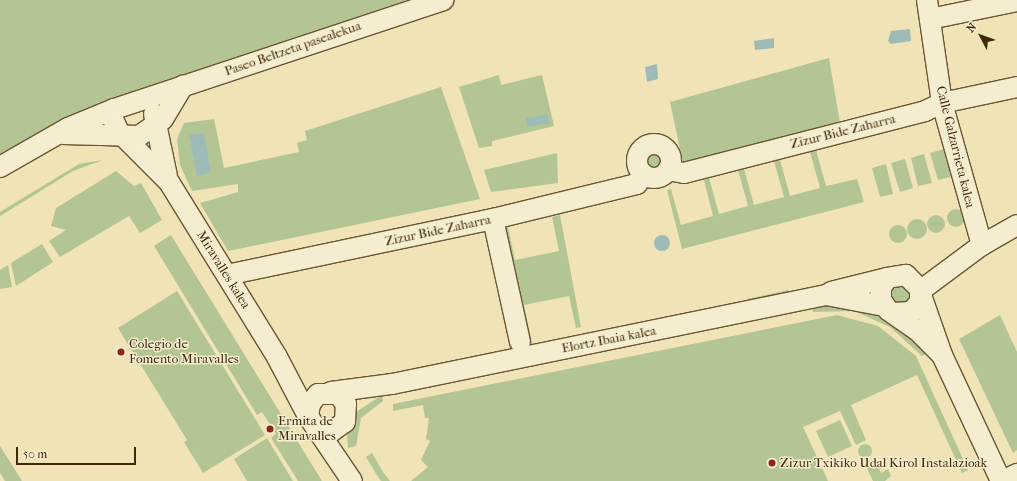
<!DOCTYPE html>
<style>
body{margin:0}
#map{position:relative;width:1017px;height:481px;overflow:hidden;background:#f0e3b6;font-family:"IM FELL French Canon",serif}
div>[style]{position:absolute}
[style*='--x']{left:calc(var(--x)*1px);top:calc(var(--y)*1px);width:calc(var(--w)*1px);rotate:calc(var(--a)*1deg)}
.green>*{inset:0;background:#b3c593}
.round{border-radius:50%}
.water>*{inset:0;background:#9ebbb8}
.roads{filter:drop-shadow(1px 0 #6b5633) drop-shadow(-1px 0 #6b5633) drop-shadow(0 1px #6b5633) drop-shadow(0 -1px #6b5633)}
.minor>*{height:20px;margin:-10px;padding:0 10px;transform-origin:10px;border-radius:10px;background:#f5edd0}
.minor>.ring{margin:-10px;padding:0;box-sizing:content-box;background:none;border:20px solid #f5edd0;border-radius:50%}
.dots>*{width:11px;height:11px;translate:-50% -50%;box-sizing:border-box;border:2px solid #f5edd0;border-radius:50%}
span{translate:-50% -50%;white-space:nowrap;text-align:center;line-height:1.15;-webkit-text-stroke:3px #f5edd0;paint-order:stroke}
.street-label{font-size:13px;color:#3f2707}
.poi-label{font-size:13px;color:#3f2707}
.left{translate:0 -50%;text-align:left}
.north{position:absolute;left:961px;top:16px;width:40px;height:40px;-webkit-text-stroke:3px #f5edd0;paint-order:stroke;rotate:311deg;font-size:11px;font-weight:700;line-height:16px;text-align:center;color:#3f2707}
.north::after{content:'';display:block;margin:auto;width:14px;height:18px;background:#3f2707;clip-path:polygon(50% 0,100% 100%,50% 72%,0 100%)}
.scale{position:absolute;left:16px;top:447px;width:120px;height:18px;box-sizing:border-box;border:2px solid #3f2707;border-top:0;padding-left:5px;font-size:12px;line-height:14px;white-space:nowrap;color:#3f2707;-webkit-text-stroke:3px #f5edd0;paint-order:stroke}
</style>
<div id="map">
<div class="green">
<i style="clip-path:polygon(0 0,405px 0,405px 1px,121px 97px,0 161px)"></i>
<i style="clip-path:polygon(829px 58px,840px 123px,683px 163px,670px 102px)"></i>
<i style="clip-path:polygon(499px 75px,501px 85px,542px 75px,554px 126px,492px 141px,492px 146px,479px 148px,459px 87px)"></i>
<i style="clip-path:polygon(441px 87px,480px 199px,228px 251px,200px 203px,238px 192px,238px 184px,192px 191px,180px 165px,177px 139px,184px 123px,214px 119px,224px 168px,299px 152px,297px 143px,307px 140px,305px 131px)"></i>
<i style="clip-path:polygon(944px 149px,951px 177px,938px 180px,930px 153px)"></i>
<i style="clip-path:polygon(816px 150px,826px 186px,857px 179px,864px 202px,682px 249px,667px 190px,671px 189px,681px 225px,713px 216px,704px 180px,709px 178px,719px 214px,748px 206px,738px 170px,744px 169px,754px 205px,784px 197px,774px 161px,780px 160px,790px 196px,820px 188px,810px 152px)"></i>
<i class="round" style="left:644px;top:150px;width:20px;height:20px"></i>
<i style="clip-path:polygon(557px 153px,558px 183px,491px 192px,484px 170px)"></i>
<i style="clip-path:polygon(924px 154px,932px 183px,918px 186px,911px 158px)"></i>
<i style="clip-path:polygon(905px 159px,913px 188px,900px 192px,891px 163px)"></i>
<i style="clip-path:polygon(103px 160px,73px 171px,0 216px,0 212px,79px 164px)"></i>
<i style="clip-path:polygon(886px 164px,893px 194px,880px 197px,872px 168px)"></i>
<i style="clip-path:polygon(116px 171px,134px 186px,141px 183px,162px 220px,140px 233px,129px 216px,60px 257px,49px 241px,66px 230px,51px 226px,56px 208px)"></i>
<i class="round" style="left:947px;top:209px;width:18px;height:18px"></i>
<i class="round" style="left:927px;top:215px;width:18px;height:18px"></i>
<i style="clip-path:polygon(560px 215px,581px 327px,576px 328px,569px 296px,524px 305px,531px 338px,525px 339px,502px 229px,508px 227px,515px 260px,559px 251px,552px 217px)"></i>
<i class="round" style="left:907px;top:219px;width:20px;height:20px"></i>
<i class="round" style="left:889px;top:225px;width:18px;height:18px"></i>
<i style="clip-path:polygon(171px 235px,174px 240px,322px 481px,298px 481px,271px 438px,276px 434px,262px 412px,257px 415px,154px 246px)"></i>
<i style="clip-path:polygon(42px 244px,53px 262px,16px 286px,11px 263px)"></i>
<i style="clip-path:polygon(8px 265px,12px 287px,0 289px,0 270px)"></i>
<i style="clip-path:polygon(897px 284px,909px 285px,912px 304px,893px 305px,889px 293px)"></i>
<i style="clip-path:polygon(788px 290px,790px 295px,748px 303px,747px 299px)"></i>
<i style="clip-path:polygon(177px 291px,265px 435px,203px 473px,184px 442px,187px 440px,118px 328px)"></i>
<i style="clip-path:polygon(828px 304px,886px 315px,931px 352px,922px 356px,890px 327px,854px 311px,813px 312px,812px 307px)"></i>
<i style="clip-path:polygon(837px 315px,878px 326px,916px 356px,968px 470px,962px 473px,917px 375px,851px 405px,866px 440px,856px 445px,840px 411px,803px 427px,828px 481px,411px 481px,428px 467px,421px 460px,430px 441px,426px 439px,429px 418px,425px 418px,423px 405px,393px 411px,393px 404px)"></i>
<i style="clip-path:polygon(1000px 315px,1017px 352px,1017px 450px,1013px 453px,959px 339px)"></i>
<i style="clip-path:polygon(382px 395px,383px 401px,361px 418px,356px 446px,348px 448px,347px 433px,356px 412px)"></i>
<i style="clip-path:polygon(840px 420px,852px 446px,828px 457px,816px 431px)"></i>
<i style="clip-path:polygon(267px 438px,293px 481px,247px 481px,234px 459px)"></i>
<i class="round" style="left:858px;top:444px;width:14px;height:14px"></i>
<i style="clip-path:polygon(0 446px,22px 481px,5px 481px,0 473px)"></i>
<i style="clip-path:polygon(372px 453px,383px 472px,390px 481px,381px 481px,375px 472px,366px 457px)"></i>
<i style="clip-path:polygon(875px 459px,881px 473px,888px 469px,891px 476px,885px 481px,873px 481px,865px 464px)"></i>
</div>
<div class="water">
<i style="clip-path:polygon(910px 29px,911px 41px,891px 44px,888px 41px,891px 31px)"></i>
<i style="clip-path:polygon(774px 38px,774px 48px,755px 50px,754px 41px)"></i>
<i style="clip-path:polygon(657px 64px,658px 79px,647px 82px,645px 67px)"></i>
<i style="clip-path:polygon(548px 114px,549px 123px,527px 127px,526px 118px)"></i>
<i style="clip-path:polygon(204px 133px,211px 172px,197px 176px,189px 135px)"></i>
<i class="round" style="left:654px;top:235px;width:16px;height:16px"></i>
</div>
<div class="roads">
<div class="minor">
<i style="--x:927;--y:0;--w:104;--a:81.7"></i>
<i style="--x:942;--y:103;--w:148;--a:74.3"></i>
<i style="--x:930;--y:19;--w:89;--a:-11.7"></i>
<i style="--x:114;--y:109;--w:8;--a:104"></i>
<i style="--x:112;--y:117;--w:17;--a:65"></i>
<i style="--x:119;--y:132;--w:71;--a:45"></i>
<i style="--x:169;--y:182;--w:206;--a:58.3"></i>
<i style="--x:277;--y:357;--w:67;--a:62.3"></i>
<i style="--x:154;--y:114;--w:63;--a:78.2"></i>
<i style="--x:63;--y:134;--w:76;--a:1.5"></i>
<i style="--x:139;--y:136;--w:29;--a:-35"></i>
<i style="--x:163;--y:119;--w:39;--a:-59"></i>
<i class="ring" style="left:637px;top:144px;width:14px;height:14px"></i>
<i style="--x:0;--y:167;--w:78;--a:-29.8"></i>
<i style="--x:68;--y:128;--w:50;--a:-22.4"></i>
<i style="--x:114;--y:109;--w:347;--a:-18.3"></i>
<i style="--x:668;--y:170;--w:16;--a:11"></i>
<i style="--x:684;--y:173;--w:249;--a:-14.4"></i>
<i style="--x:925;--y:111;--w:19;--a:-25"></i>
<i style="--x:942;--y:103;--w:77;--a:-12"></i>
<i style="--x:493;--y:219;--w:126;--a:77.6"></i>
<i style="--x:227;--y:275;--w:272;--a:-11.9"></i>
<i style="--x:493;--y:219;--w:148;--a:-13.7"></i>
<i style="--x:637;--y:184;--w:12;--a:-59"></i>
<i style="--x:920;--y:291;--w:77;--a:-36.6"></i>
<i style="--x:982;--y:245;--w:40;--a:-29.7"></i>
<i style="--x:831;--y:292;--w:58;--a:-14"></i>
<i style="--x:921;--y:295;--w:64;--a:70.7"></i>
<i style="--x:942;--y:355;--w:139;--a:64.9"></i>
<i style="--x:893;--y:313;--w:18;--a:-3"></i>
<i style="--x:911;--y:312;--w:13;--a:-48"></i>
<i style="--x:920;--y:302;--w:13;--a:-90"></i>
<i style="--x:920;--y:289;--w:20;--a:-135"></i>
<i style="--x:906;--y:275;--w:19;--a:171"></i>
<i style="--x:887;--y:278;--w:12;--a:121"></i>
<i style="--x:881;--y:288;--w:12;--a:90"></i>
<i style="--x:881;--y:300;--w:12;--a:55"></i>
<i style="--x:888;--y:310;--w:35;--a:35"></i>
<i style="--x:917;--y:330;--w:33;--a:45"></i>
<i style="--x:331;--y:392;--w:62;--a:-7.5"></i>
<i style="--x:392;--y:384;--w:443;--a:-11.6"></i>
<i style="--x:826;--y:295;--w:59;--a:10.7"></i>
<i style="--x:319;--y:430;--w:12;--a:9"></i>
<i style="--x:331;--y:432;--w:17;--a:-36"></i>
<i style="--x:345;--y:422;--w:18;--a:-87"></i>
<i style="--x:346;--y:404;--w:13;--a:-129"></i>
<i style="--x:338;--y:394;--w:20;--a:180"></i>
<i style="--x:318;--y:394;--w:13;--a:129"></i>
<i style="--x:310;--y:404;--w:12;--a:99"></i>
<i style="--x:308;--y:416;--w:78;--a:55.9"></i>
<i style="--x:1002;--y:481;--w:17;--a:-25"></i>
</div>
</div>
<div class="dots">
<i style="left:121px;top:352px;background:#8f2418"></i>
<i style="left:270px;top:429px;background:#8f2418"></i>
<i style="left:772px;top:463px;background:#8f2418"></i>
</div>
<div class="street-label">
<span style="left:293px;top:49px;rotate:-19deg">Paseo Beltzeta pasealekua</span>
<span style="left:843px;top:132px;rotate:-14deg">Zizur Bide Zaharra</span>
<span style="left:955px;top:147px;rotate:76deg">Calle Galzarrieta kalea</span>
<span style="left:438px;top:231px;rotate:-12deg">Zizur Bide Zaharra</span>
<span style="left:223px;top:270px;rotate:58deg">Miravalles kalea</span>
<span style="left:609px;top:340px;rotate:-11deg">Elortz Ibaia kalea</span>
</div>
<div class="poi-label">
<span class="left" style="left:129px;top:352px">Colegio de<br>Fomento Miravalles</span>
<span class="left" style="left:278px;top:429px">Ermita de<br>Miravalles</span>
<span class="left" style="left:780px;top:463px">Zizur Txikiko Udal Kirol Instalazioak</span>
</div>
<div class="north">N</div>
<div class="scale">50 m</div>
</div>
